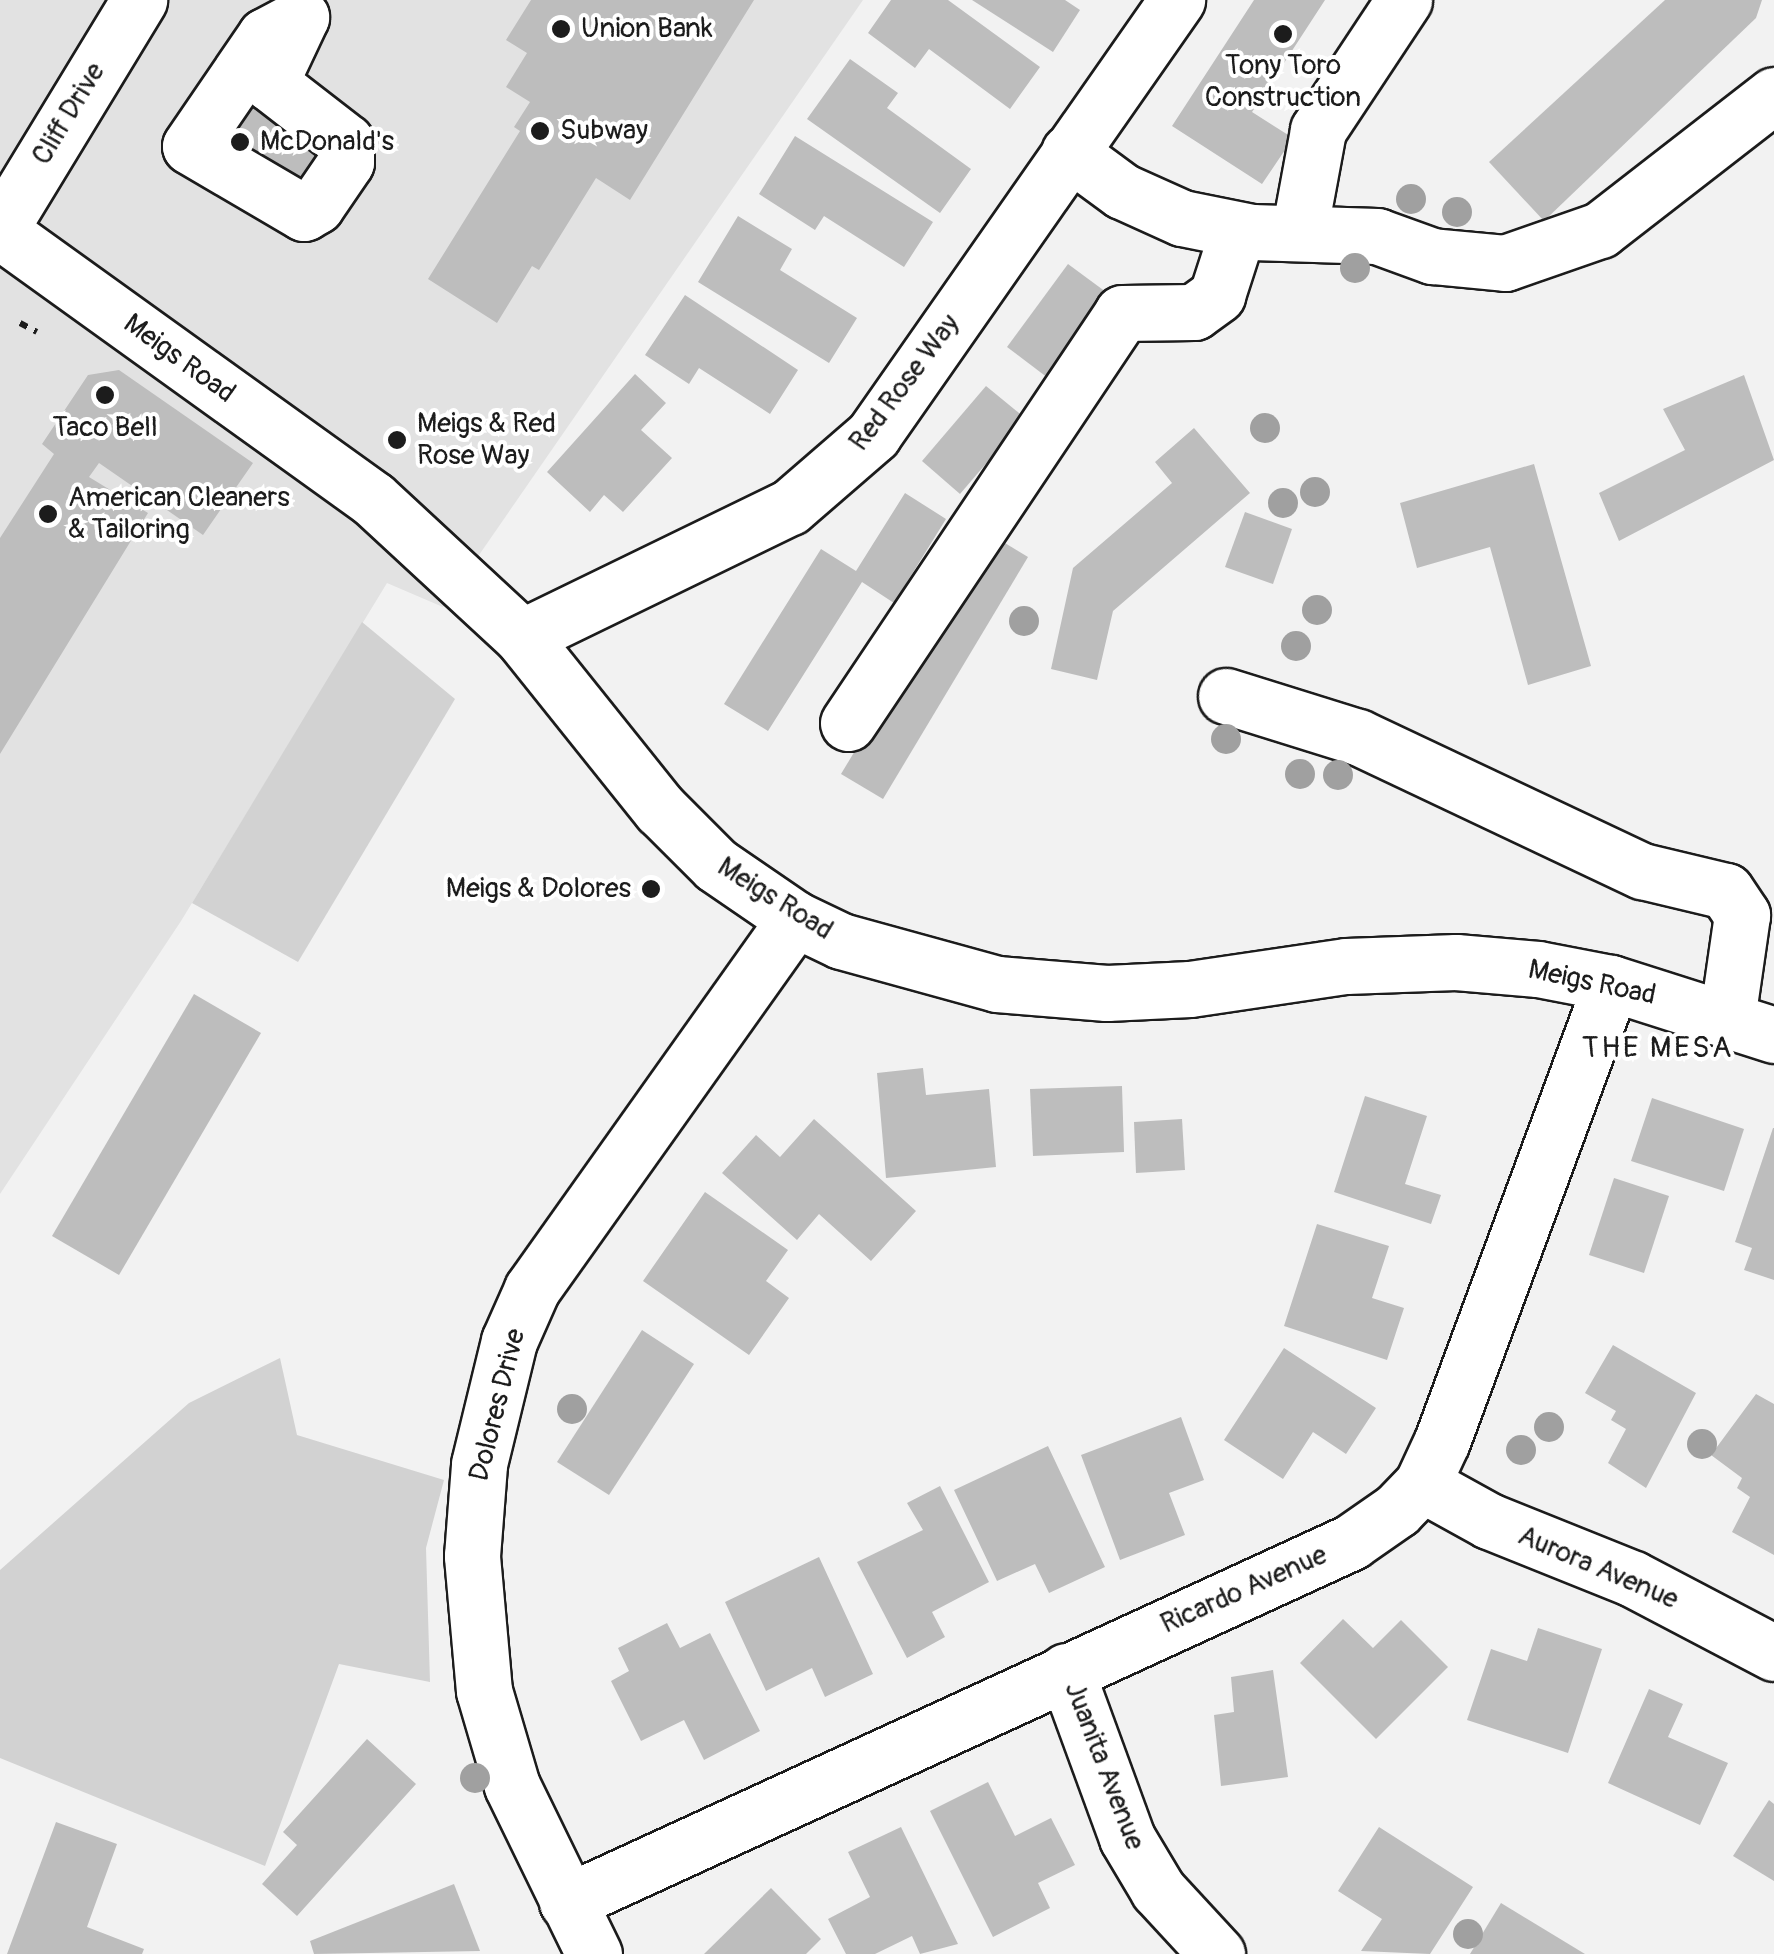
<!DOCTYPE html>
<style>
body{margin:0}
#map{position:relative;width:1774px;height:1954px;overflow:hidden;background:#f2f2f2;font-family:Pangolin,sans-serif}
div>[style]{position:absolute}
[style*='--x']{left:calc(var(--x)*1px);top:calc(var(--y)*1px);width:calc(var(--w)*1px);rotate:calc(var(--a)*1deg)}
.built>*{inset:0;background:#e2e2e2}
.green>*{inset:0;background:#d2d2d2}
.building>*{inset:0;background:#bdbdbd}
.path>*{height:6px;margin-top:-3px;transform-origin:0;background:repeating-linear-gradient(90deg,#1c1c1c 0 8px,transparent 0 16px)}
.roads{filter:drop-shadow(2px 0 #1c1c1c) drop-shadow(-2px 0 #1c1c1c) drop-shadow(0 2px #1c1c1c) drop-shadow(0 -2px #1c1c1c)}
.minor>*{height:55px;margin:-27.5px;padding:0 27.5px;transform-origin:27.5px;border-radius:27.5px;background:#fff}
.major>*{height:55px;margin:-27.5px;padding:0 27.5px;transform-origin:27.5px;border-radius:27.5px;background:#fff}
.trees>*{width:30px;height:30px;margin:-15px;border-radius:50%;background:#a0a0a0}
.dots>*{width:28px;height:28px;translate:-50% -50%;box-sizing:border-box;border:5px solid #fff;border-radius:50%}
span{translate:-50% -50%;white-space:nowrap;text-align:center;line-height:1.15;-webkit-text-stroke:8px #fff;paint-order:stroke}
.poi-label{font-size:28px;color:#1c1c1c}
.left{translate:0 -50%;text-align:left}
.right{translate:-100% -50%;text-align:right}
.street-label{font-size:28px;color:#1c1c1c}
.neighbourhood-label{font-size:30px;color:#1c1c1c;letter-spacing:2.5px}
</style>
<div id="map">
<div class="built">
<i style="clip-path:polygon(0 0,863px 0,443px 607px,387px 583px,181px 921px,0 1194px)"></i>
</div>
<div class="green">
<i style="clip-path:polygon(362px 622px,455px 699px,298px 962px,192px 903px)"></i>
<i style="clip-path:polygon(280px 1358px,297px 1435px,444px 1480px,426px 1548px,430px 1682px,339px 1664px,265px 1866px,0 1758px,0 1570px,189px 1403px)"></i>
</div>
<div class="building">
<i style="clip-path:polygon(531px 0,754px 0,630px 200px,596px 178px,539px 270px,532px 266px,497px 323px,428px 279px,520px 131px,514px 127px,530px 102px,506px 87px,527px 53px,506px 40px)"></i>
<i style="clip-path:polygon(891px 0,948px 0,1040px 67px,1010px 109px,929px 49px,915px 68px,868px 33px)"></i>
<i style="clip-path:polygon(972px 0,1065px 0,1080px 10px,1053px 52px)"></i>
<i style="clip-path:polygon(1254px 0,1325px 0,1252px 112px,1293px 138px,1262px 184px,1172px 126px)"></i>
<i style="clip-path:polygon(1665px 0,1762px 0,1756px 18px,1544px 221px,1489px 162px)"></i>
<i style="clip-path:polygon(850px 59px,898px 93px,887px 108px,971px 169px,940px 213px,807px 119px)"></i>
<i style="clip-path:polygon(242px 91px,338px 151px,307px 200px,212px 141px)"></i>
<i style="clip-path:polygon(795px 136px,933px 222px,904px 267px,824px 216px,815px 230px,759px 194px)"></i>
<i style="clip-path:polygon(738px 216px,792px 249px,780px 270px,857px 318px,829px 363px,698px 282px)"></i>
<i style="clip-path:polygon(1068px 264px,1110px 295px,1048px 378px,1007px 347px)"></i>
<i style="clip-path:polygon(685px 295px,798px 370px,770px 414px,699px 368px,689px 384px,645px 355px)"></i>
<i style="clip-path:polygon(119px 370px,253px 463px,203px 535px,99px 463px,89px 477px,148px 513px,0 754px,0 538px,54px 454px,42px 444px,88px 375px)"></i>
<i style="clip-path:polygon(635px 374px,666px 403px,641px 430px,672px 458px,623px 512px,604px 495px,590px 512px,547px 472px)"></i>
<i style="clip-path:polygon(1744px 375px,1774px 460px,1619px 541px,1599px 493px,1685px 450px,1663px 409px)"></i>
<i style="clip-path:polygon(986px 386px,1025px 418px,960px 494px,922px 461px)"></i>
<i style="clip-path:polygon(1194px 428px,1250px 493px,1113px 611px,1097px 680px,1051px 669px,1073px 568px,1172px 483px,1155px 462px)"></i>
<i style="clip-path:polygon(1534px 464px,1591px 666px,1528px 685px,1490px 547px,1417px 568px,1400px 503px)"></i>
<i style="clip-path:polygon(905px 493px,946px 519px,894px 603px,862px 582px,768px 731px,724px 704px,821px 549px,856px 571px)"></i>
<i style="clip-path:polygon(1245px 512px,1292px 529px,1273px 584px,1225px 567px)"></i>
<i style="clip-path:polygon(987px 532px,1028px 557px,883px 799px,841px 774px)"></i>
<i style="clip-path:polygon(194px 994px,261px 1033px,119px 1275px,52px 1236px)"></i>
<i style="clip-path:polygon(923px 1068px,926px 1095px,989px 1089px,996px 1167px,886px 1178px,877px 1073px)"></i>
<i style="clip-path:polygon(1122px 1086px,1124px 1152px,1033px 1156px,1030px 1089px)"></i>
<i style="clip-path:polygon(1365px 1096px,1427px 1116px,1405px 1184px,1441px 1195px,1431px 1224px,1334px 1192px)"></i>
<i style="clip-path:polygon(1652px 1098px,1744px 1129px,1724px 1191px,1631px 1161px)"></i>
<i style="clip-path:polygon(814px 1119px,916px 1211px,871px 1261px,819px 1214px,797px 1240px,722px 1173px,756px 1135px,780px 1157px)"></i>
<i style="clip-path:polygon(1182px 1119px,1185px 1170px,1136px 1173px,1134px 1122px)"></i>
<i style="clip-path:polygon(1773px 1128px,1774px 1128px,1774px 1280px,1744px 1270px,1752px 1248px,1735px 1242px)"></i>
<i style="clip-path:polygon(1614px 1178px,1669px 1196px,1644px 1273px,1589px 1255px)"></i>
<i style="clip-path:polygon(705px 1192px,788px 1250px,766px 1281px,789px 1298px,749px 1355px,643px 1281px)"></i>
<i style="clip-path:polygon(1317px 1224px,1389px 1246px,1372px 1298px,1404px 1308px,1387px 1360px,1284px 1326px)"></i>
<i style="clip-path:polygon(642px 1330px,694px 1364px,609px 1495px,557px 1462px)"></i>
<i style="clip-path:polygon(1613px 1345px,1696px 1393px,1646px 1488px,1608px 1463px,1626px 1429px,1611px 1420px,1616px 1411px,1585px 1393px)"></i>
<i style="clip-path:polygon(1284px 1348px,1376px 1408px,1346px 1454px,1313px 1432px,1283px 1479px,1224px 1440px)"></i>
<i style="clip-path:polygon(1756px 1394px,1774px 1404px,1774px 1555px,1732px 1532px,1750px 1497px,1737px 1488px,1742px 1478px,1711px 1455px)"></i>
<i style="clip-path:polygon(1181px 1417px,1204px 1480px,1169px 1493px,1185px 1535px,1120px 1560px,1081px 1455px)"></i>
<i style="clip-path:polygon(1048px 1446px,1105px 1567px,1049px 1593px,1035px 1564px,997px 1581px,954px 1490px)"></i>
<i style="clip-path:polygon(940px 1486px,989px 1582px,932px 1612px,945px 1637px,907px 1658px,857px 1562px,923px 1530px,907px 1503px)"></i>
<i style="clip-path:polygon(819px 1557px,873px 1674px,825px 1697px,812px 1668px,766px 1691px,725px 1602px)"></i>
<i style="clip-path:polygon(1343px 1619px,1373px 1648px,1401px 1620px,1448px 1667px,1376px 1739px,1300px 1663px)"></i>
<i style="clip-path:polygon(667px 1623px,680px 1648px,710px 1633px,760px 1731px,704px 1760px,684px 1720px,641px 1741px,611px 1681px,629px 1671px,618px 1648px)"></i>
<i style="clip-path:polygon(1538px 1628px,1602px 1649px,1568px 1753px,1467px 1720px,1491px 1649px,1527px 1661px)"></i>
<i style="clip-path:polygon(1273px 1670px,1288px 1777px,1221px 1786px,1214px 1715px,1234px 1712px,1231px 1677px)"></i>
<i style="clip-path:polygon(1649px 1689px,1683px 1704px,1668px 1737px,1728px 1763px,1700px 1825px,1608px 1783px)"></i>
<i style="clip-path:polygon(367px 1739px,416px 1784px,297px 1916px,262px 1884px,297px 1845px,283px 1832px)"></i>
<i style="clip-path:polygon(988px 1782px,1015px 1836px,1051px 1818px,1075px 1865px,1038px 1883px,1050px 1908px,993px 1937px,930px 1811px)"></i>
<i style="clip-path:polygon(1769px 1800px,1774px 1804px,1774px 1881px,1733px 1856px)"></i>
<i style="clip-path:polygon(56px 1822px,117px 1844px,87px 1927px,144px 1949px,142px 1954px,7px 1954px)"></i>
<i style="clip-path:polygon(901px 1827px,958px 1944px,920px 1954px,912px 1936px,875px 1954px,846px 1954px,828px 1919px,870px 1897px,848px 1852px)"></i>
<i style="clip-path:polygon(1379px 1827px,1473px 1887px,1430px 1954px,1361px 1951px,1382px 1919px,1338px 1891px)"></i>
<i style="clip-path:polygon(454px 1884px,480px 1951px,314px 1954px,310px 1941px)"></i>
<i style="clip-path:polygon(771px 1888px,821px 1939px,806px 1954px,704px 1954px)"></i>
<i style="clip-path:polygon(1501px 1903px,1585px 1954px,1470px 1954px)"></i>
</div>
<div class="path">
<i style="--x:20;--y:323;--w:19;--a:28"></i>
</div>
<div class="roads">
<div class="minor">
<i style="--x:301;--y:17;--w:73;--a:115.2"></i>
<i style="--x:270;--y:83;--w:96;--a:37.8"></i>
<i style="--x:346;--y:142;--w:20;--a:90"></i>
<i style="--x:346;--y:162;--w:53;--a:124.3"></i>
<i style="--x:316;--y:206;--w:14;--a:150"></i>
<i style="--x:304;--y:213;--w:132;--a:-149.6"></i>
<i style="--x:190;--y:146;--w:133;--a:-55.7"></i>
<i style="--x:265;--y:36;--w:41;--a:-27.8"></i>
<i style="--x:1069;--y:152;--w:66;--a:36.3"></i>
<i style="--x:1122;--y:191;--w:66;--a:24.2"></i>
<i style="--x:1182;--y:218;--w:71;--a:11.3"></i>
<i style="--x:1252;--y:232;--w:125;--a:1.8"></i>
<i style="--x:1377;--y:236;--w:59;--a:20"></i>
<i style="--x:1432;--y:256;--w:73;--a:5.5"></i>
<i style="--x:1505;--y:263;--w:101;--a:-19.2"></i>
<i style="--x:1600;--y:230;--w:220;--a:-37.8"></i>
<i style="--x:1299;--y:233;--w:105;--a:-79.5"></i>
<i style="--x:1318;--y:130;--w:156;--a:-56.5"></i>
<i style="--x:522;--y:637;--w:298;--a:-25.9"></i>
<i style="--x:790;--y:507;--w:110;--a:-40.9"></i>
<i style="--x:873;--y:435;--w:531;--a:-55.05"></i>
<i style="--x:1226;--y:696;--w:138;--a:17.3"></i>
<i style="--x:1358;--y:737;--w:314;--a:25.3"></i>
<i style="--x:1642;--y:871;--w:86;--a:13.4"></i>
<i style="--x:1726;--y:891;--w:29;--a:56"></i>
<i style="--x:1742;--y:915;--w:105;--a:98.2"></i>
<i style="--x:848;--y:723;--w:493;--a:-56.2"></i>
<i style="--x:1122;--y:313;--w:72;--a:-0.8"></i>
<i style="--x:1194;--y:312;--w:29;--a:-36"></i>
<i style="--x:1217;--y:295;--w:68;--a:-72.1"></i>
<i style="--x:1422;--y:1484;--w:77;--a:28.9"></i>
<i style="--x:1489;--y:1521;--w:155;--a:21.9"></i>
<i style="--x:1633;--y:1579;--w:159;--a:27.7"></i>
<i style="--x:1066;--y:1671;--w:178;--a:69.9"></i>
<i style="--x:1127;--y:1838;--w:61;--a:59.2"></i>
<i style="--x:1158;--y:1890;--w:87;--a:47.3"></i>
<i style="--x:567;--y:1902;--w:863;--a:-24.66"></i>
<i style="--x:1351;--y:1542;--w:56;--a:-34.8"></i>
<i style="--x:1397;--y:1510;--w:36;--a:-46"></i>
<i style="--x:1422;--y:1484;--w:47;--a:-65.1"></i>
<i style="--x:1442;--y:1441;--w:488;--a:-69.7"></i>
<i style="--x:594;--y:1954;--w:187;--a:-116"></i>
<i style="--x:512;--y:1786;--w:99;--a:-106.4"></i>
<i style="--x:484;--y:1691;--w:136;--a:-95.1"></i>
<i style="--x:472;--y:1556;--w:92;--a:-85.6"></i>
<i style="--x:479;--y:1464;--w:127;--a:-76.3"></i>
<i style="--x:509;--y:1341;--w:57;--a:-66.1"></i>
<i style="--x:532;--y:1289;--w:454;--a:-54.6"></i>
</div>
<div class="major">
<i style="--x:0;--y:229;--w:268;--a:-58.7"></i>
<i style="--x:0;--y:231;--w:459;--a:35.7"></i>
<i style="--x:373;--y:499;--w:203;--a:42.8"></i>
<i style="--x:522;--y:637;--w:221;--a:51.3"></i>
<i style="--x:660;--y:809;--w:79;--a:45"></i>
<i style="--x:716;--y:865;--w:96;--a:34.4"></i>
<i style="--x:795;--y:919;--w:51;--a:25.6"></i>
<i style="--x:841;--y:941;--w:162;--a:15.4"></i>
<i style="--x:997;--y:984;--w:110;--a:4.7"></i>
<i style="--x:1107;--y:993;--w:83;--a:-2.8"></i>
<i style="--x:1190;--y:989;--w:158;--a:-8.4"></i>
<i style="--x:1346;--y:966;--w:110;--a:-2.1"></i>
<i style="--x:1456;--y:962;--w:82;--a:4.9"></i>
<i style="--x:1538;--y:969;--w:74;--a:10.9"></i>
<i style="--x:1611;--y:983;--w:171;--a:17.7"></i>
</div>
</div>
<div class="trees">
<i style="left:1411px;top:199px"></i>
<i style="left:1457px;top:212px"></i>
<i style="left:1355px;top:268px"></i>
<i style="left:1265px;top:428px"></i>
<i style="left:1315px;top:492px"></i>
<i style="left:1283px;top:503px"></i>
<i style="left:1317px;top:610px"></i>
<i style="left:1024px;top:621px"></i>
<i style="left:1296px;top:646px"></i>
<i style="left:1226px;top:739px"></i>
<i style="left:1300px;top:774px"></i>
<i style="left:1338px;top:775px"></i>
<i style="left:572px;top:1409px"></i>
<i style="left:1549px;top:1427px"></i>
<i style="left:1702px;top:1444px"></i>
<i style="left:1521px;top:1450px"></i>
<i style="left:475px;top:1778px"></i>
<i style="left:1468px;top:1934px"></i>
</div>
<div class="dots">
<i style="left:561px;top:29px;background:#1c1c1c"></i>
<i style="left:1283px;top:34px;background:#1c1c1c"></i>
<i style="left:540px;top:131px;background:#1c1c1c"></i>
<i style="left:240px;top:142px;background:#1c1c1c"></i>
<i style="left:105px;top:395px;background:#1c1c1c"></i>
<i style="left:397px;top:440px;background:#1c1c1c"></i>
<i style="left:48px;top:514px;background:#1c1c1c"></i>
<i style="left:651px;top:889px;background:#1c1c1c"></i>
</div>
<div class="poi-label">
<span class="left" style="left:581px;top:29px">Union Bank</span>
<span style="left:1283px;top:82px">Tony Toro<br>Construction</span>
<span class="left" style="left:560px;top:131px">Subway</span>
<span class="left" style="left:260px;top:142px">McDonald's</span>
<span class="left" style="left:417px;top:440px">Meigs &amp; Red<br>Rose Way</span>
<span style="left:105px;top:428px">Taco Bell</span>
<span class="left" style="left:68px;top:514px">American Cleaners<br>&amp; Tailoring</span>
<span class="right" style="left:631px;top:889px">Meigs &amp; Dolores</span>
</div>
<div class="street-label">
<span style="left:69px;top:114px;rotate:-59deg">Cliff Drive</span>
<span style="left:179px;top:359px;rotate:36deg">Meigs Road</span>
<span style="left:905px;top:383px;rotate:-53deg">Red Rose Way</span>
<span style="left:775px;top:899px;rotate:32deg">Meigs Road</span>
<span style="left:1592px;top:983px;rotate:12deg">Meigs Road</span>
<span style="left:498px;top:1405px;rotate:-76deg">Dolores Drive</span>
<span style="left:1598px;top:1568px;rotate:23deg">Aurora Avenue</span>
<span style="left:1244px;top:1590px;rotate:-24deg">Ricardo Avenue</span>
<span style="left:1104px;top:1766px;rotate:69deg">Juanita Avenue</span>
</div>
<div class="neighbourhood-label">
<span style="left:1658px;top:1048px">THE MESA</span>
</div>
</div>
